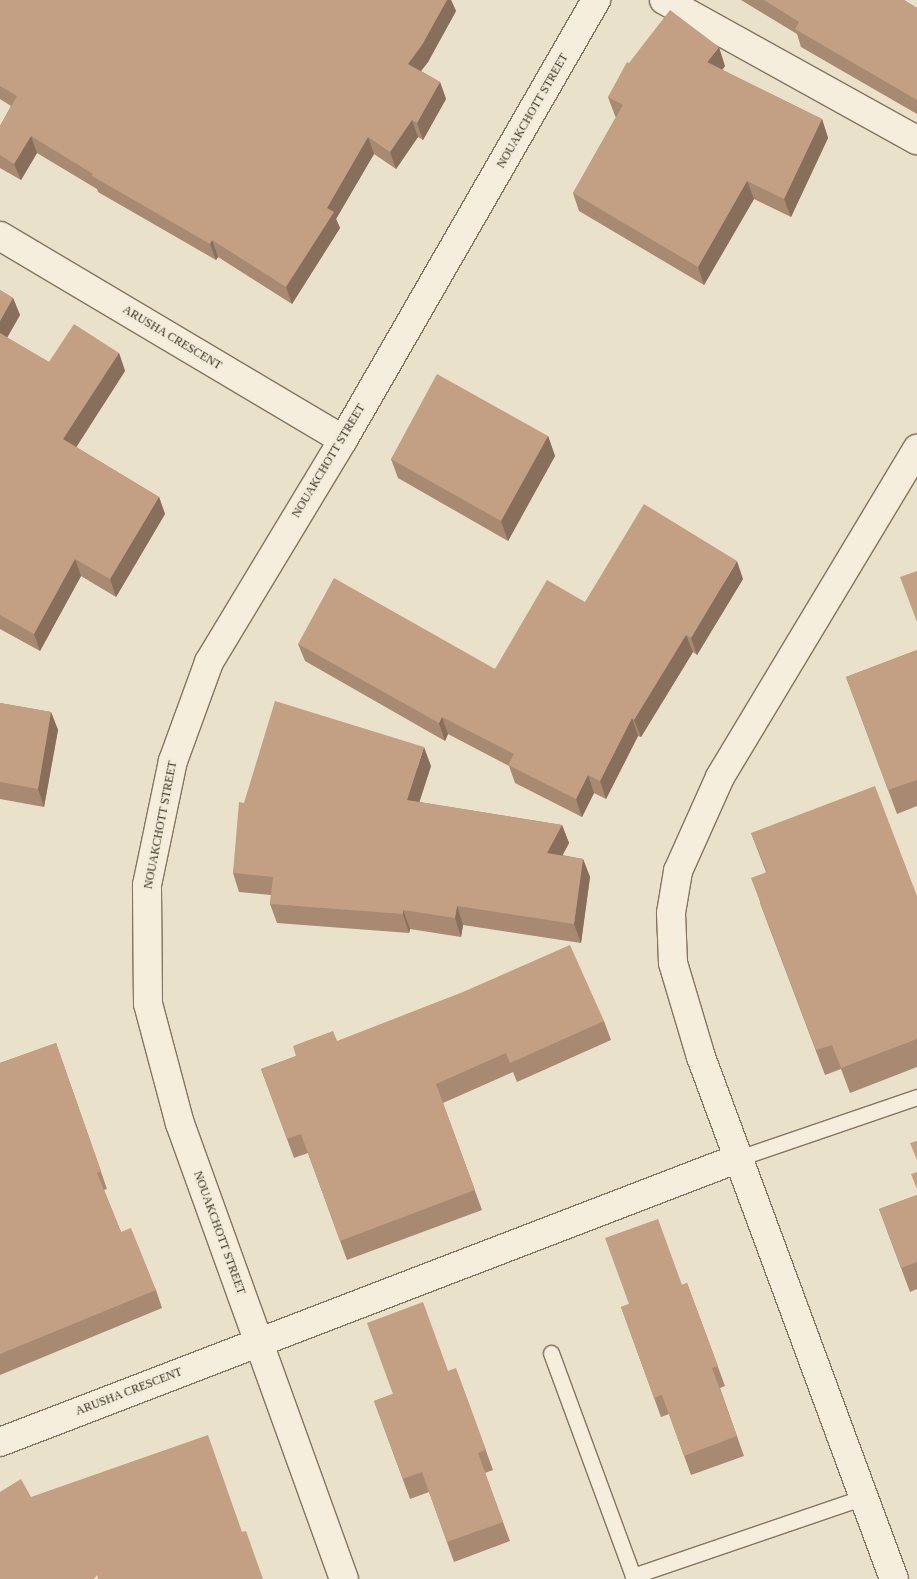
<!DOCTYPE html>
<style>
body{margin:0}
#map{position:relative;width:917px;height:1579px;overflow:hidden;background:#eae1ca;font-family:Georgia,serif}
div>[style]{position:absolute}
[style*='--x']{left:calc(var(--x)*1px);top:calc(var(--y)*1px);width:calc(var(--w)*1px);rotate:calc(var(--a)*1deg)}
.roads{filter:drop-shadow(1px 0 #847460) drop-shadow(-1px 0 #847460) drop-shadow(0 1px #847460) drop-shadow(0 -1px #847460)}
.lane>*{height:15px;margin:-7.5px;padding:0 7.5px;transform-origin:7.5px;border-radius:7.5px;background:#f5eedc}
.street>*{height:28px;margin:-14px;padding:0 14px;transform-origin:14px;border-radius:14px;background:#f5eedc}
.wall>*{inset:0;background:#a88972}
.shaded-wall>*{inset:0;background:#886f5c}
.building>*{inset:0;background:#c39f84}
span{translate:-50% -50%;white-space:nowrap;text-align:center;line-height:1.15;-webkit-text-stroke:4px #f2ebd8;paint-order:stroke}
.street-label{font-size:12px;color:#372c22}
</style>
<div id="map">
<div class="roads">
<div class="lane">
<i style="--x:739;--y:1158;--w:188;--a:-18.9"></i>
<i style="--x:551;--y:1353;--w:241;--a:69.8"></i>
<i style="--x:633;--y:1576;--w:244;--a:-18.9"></i>
</div>
<div class="street">
<i style="--x:664;--y:0;--w:289;--a:29"></i>
<i style="--x:0;--y:236;--w:399;--a:30.7"></i>
<i style="--x:0;--y:1442;--w:792;--a:-21.02"></i>
<i style="--x:344;--y:1579;--w:484;--a:-109.8"></i>
<i style="--x:180;--y:1124;--w:124;--a:-104.9"></i>
<i style="--x:148;--y:1004;--w:119;--a:-90.5"></i>
<i style="--x:147;--y:885;--w:127;--a:-78.2"></i>
<i style="--x:173;--y:761;--w:105;--a:-70"></i>
<i style="--x:209;--y:662;--w:259;--a:-58.9"></i>
<i style="--x:343;--y:440;--w:508;--a:-60.1"></i>
<i style="--x:894;--y:1579;--w:557;--a:-110.29"></i>
<i style="--x:701;--y:1057;--w:98;--a:-106.6"></i>
<i style="--x:673;--y:963;--w:50;--a:-92.3"></i>
<i style="--x:671;--y:913;--w:43;--a:-80.5"></i>
<i style="--x:678;--y:871;--w:103;--a:-65.9"></i>
<i style="--x:720;--y:777;--w:383;--a:-59"></i>
</div>
</div>
<div class="wall">
<i style="clip-path:polygon(0 0,451px 0,456px 11px,428px 62px,421px 71px,440px 82px,446px 99px,423px 140px,418px 137px,396px 169px,374px 154px,336px 219px,340px 228px,292px 304px,218px 257px,216px 260px,98px 192px,97px 189px,37px 153px,21px 180px,0 168px,0 126px,11px 106px,0 99px)"></i>
<i style="clip-path:polygon(741px 0,904px 0,917px 8px,917px 114px,801px 47px,797px 34px)"></i>
<i style="clip-path:polygon(629px 63px,725px 66px,722px 70px,822px 119px,828px 138px,791px 217px,754px 199px,704px 285px,579px 211px,573px 193px,616px 117px,615px 116px,608px 97px)"></i>
<i style="clip-path:polygon(0 290px,13px 298px,20px 315px,7px 338px,49px 362px,119px 353px,125px 371px,76px 447px,159px 497px,165px 514px,116px 597px,81px 576px,40px 651px,0 629px)"></i>
<i style="clip-path:polygon(548px 436px,555px 456px,508px 541px,398px 478px,391px 459px)"></i>
<i style="clip-path:polygon(743px 579px,697px 655px,693px 652px,641px 737px,638px 736px,606px 799px,594px 793px,582px 817px,515px 783px,509px 766px,448px 734px,445px 741px,305px 661px,298px 644px,495px 669px,585px 602px)"></i>
<i style="clip-path:polygon(917px 650px,917px 806px,897px 814px,846px 677px)"></i>
<i style="clip-path:polygon(0 703px,51px 712px,58px 730px,44px 807px,0 799px)"></i>
<i style="clip-path:polygon(431px 766px,419px 802px,562px 825px,569px 843px,562px 855px,583px 859px,590px 877px,581px 943px,463px 925px,461px 937px,410px 929px,409px 933px,277px 923px,270px 904px,271px 895px,239px 892px,233px 873px,244px 803px)"></i>
<i style="clip-path:polygon(751px 833px,917px 896px,917px 1067px,850px 1093px,841px 1069px,825px 1075px,760px 903px,766px 872px)"></i>
<i style="clip-path:polygon(604px 1021px,611px 1040px,517px 1082px,513px 1072px,443px 1103px,482px 1210px,347px 1260px,308px 1153px,294px 1158px,261px 1069px,337px 1041px)"></i>
<i style="clip-path:polygon(56px 1043px,107px 1189px,104px 1190px,121px 1232px,156px 1290px,162px 1308px,0 1375px,0 1063px)"></i>
<i style="clip-path:polygon(917px 1195px,917px 1289px,910px 1292px,879px 1209px)"></i>
<i style="clip-path:polygon(687px 1283px,725px 1386px,720px 1388px,744px 1456px,691px 1475px,669px 1414px,661px 1417px,621px 1307px)"></i>
<i style="clip-path:polygon(448px 1371px,463px 1388px,493px 1470px,485px 1473px,510px 1541px,454px 1562px,429px 1492px,410px 1499px,374px 1401px,393px 1394px)"></i>
</div>
<div class="shaded-wall">
<i style="clip-path:polygon(447px 0,451px 0,456px 11px,428px 62px,414px 80px,408px 64px)"></i>
<i style="clip-path:polygon(719px 47px,725px 66px,714px 81px,707px 62px)"></i>
<i style="clip-path:polygon(440px 82px,446px 99px,423px 140px,417px 123px)"></i>
<i style="clip-path:polygon(822px 119px,828px 138px,791px 217px,784px 199px)"></i>
<i style="clip-path:polygon(412px 120px,418px 137px,396px 169px,390px 152px)"></i>
<i style="clip-path:polygon(31px 136px,37px 153px,21px 180px,14px 164px)"></i>
<i style="clip-path:polygon(368px 137px,374px 154px,336px 219px,340px 228px,292px 304px,286px 287px,327px 208px)"></i>
<i style="clip-path:polygon(747px 181px,754px 199px,704px 285px,698px 267px)"></i>
<i style="clip-path:polygon(212px 240px,218px 257px,216px 260px,210px 244px)"></i>
<i style="clip-path:polygon(13px 298px,20px 315px,1px 348px,0 345px,0 321px)"></i>
<i style="clip-path:polygon(119px 353px,125px 371px,70px 457px,63px 439px)"></i>
<i style="clip-path:polygon(548px 436px,555px 456px,508px 541px,501px 521px)"></i>
<i style="clip-path:polygon(159px 497px,165px 514px,116px 597px,110px 579px)"></i>
<i style="clip-path:polygon(75px 559px,81px 576px,40px 651px,34px 634px)"></i>
<i style="clip-path:polygon(737px 561px,743px 579px,697px 655px,691px 638px)"></i>
<i style="clip-path:polygon(686px 635px,693px 652px,641px 737px,634px 720px)"></i>
<i style="clip-path:polygon(51px 712px,58px 730px,44px 807px,38px 789px)"></i>
<i style="clip-path:polygon(442px 717px,448px 734px,445px 741px,439px 723px)"></i>
<i style="clip-path:polygon(632px 718px,638px 736px,606px 799px,600px 781px)"></i>
<i style="clip-path:polygon(424px 747px,431px 766px,414px 819px,407px 800px)"></i>
<i style="clip-path:polygon(588px 775px,594px 793px,582px 817px,576px 799px)"></i>
<i style="clip-path:polygon(562px 825px,569px 843px,554px 872px,547px 853px)"></i>
<i style="clip-path:polygon(583px 859px,590px 877px,581px 943px,574px 924px)"></i>
<i style="clip-path:polygon(457px 906px,463px 925px,461px 937px,455px 918px)"></i>
<i style="clip-path:polygon(403px 910px,410px 929px,409px 933px,403px 914px)"></i>
</div>
<div class="building">
<i style="clip-path:polygon(0 0,447px 0,422px 45px,408px 64px,440px 82px,417px 123px,412px 120px,390px 152px,368px 137px,327px 208px,334px 212px,286px 287px,212px 240px,210px 244px,92px 176px,93px 174px,31px 136px,14px 164px,0 155px,0 126px,17px 96px,0 86px)"></i>
<i style="clip-path:polygon(764px 0,904px 0,917px 8px,917px 100px,795px 29px,799px 22px)"></i>
<i style="clip-path:polygon(670px 10px,719px 47px,707px 62px,822px 119px,784px 199px,747px 181px,698px 267px,573px 193px,623px 105px,608px 97px,627px 62px,629px 63px)"></i>
<i style="clip-path:polygon(0 290px,13px 298px,0 321px)"></i>
<i style="clip-path:polygon(74px 324px,119px 353px,63px 439px,159px 497px,110px 579px,75px 559px,34px 634px,0 615px,0 333px,49px 362px)"></i>
<i style="clip-path:polygon(437px 374px,548px 436px,501px 521px,391px 459px)"></i>
<i style="clip-path:polygon(644px 504px,737px 561px,691px 638px,686px 635px,634px 720px,632px 718px,600px 781px,588px 775px,576px 799px,508px 765px,514px 754px,442px 717px,439px 723px,298px 644px,334px 578px,495px 669px,547px 580px,585px 602px)"></i>
<i style="clip-path:polygon(917px 571px,917px 622px,900px 577px)"></i>
<i style="clip-path:polygon(917px 650px,917px 780px,888px 790px,846px 677px)"></i>
<i style="clip-path:polygon(275px 701px,424px 747px,407px 800px,562px 825px,547px 853px,583px 859px,574px 924px,457px 906px,455px 918px,403px 910px,403px 914px,270px 904px,273px 877px,233px 873px,239px 802px,244px 803px)"></i>
<i style="clip-path:polygon(0 703px,51px 712px,38px 789px,0 782px)"></i>
<i style="clip-path:polygon(875px 786px,917px 896px,917px 1039px,841px 1068px,832px 1045px,816px 1050px,751px 878px,767px 872px,751px 833px)"></i>
<i style="clip-path:polygon(570px 945px,604px 1021px,510px 1063px,506px 1053px,436px 1084px,475px 1190px,340px 1241px,301px 1134px,287px 1139px,261px 1069px,296px 1056px,293px 1046px,333px 1031px,337px 1041px,463px 992px)"></i>
<i style="clip-path:polygon(56px 1043px,101px 1171px,97px 1173px,121px 1232px,131px 1228px,156px 1290px,0 1354px,0 1063px)"></i>
<i style="clip-path:polygon(917px 1141px,917px 1160px,910px 1143px)"></i>
<i style="clip-path:polygon(917px 1172px,917px 1189px,911px 1174px)"></i>
<i style="clip-path:polygon(917px 1195px,917px 1262px,901px 1268px,879px 1209px)"></i>
<i style="clip-path:polygon(658px 1219px,682px 1285px,687px 1283px,718px 1366px,712px 1368px,737px 1436px,684px 1456px,662px 1395px,654px 1398px,621px 1307px,629px 1304px,605px 1238px)"></i>
<i style="clip-path:polygon(423px 1302px,448px 1371px,456px 1368px,486px 1450px,478px 1453px,503px 1522px,447px 1542px,422px 1472px,403px 1479px,374px 1401px,393px 1394px,367px 1323px)"></i>
<i style="clip-path:polygon(208px 1435px,242px 1532px,246px 1531px,263px 1579px,98px 1579px,97px 1575px,94px 1579px,0 1579px,0 1492px,21px 1479px,31px 1497px)"></i>
</div>
<div class="street-label">
<span style="left:533px;top:111px;rotate:-60deg">NOUAKCHOTT STREET</span>
<span style="left:172px;top:338px;rotate:31deg">ARUSHA CRESCENT</span>
<span style="left:329px;top:461px;rotate:-59deg">NOUAKCHOTT STREET</span>
<span style="left:161px;top:825px;rotate:-79deg">NOUAKCHOTT STREET</span>
<span style="left:219px;top:1233px;rotate:70deg">NOUAKCHOTT STREET</span>
<span style="left:129px;top:1392px;rotate:-21deg">ARUSHA CRESCENT</span>
</div>
</div>
